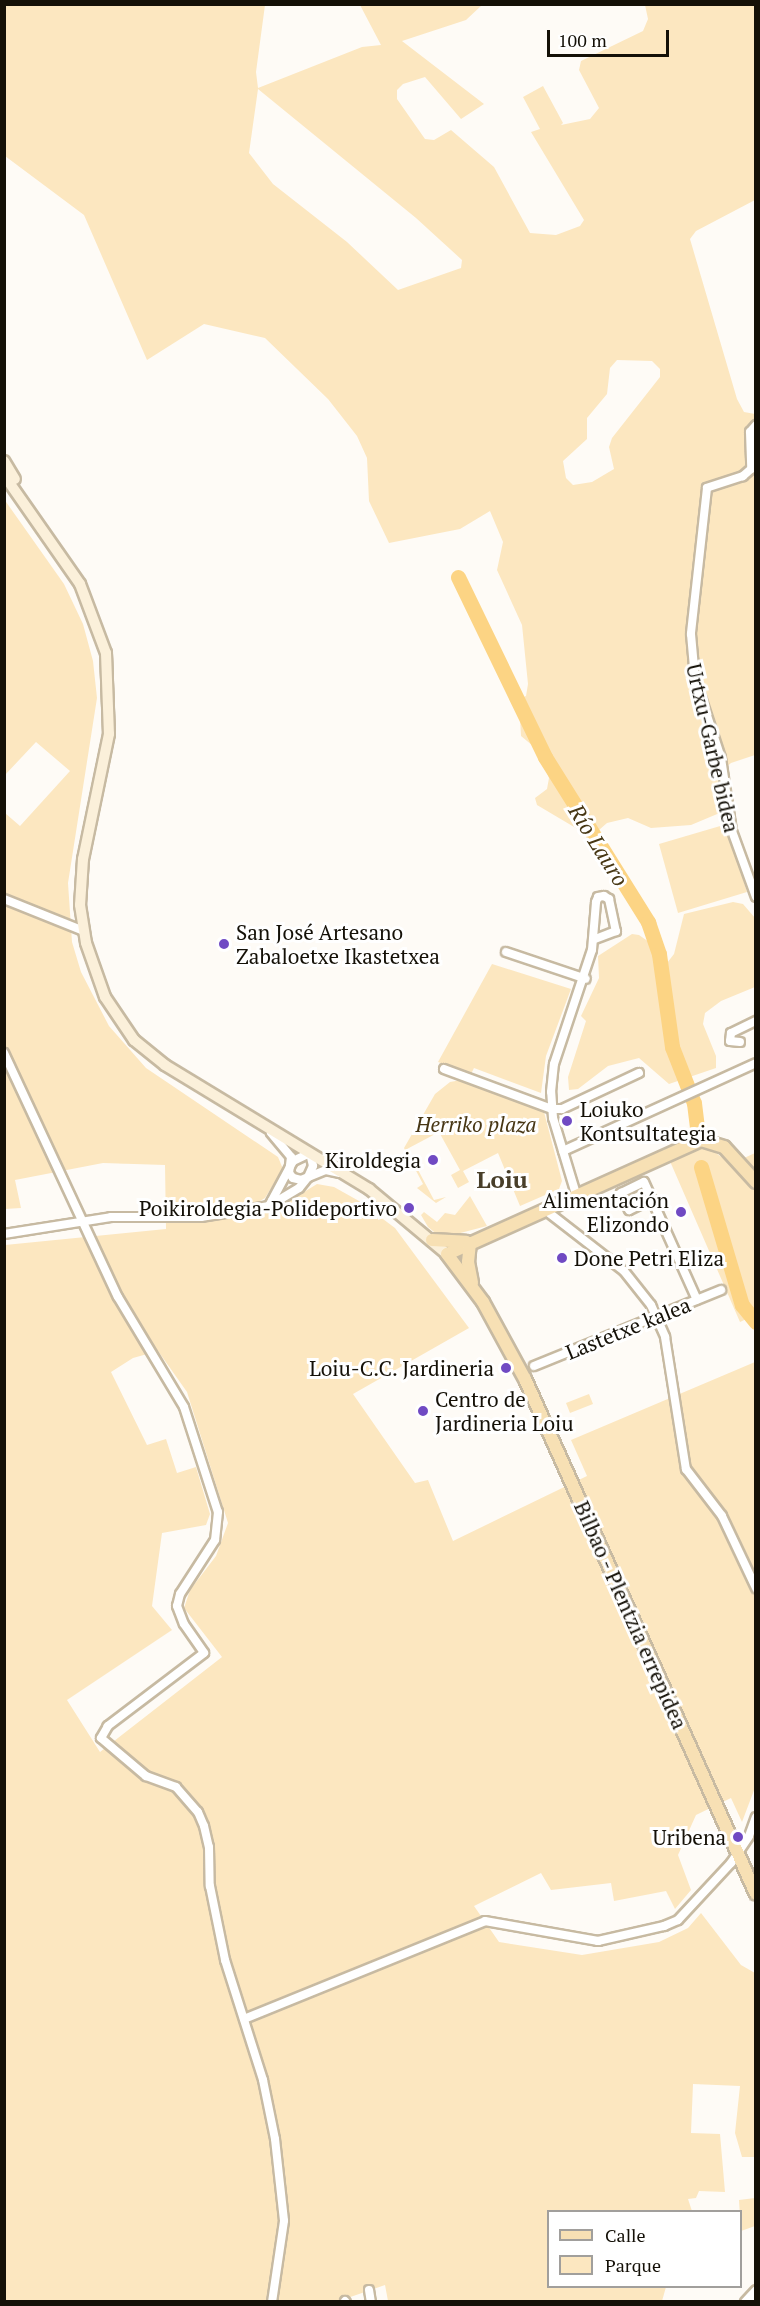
<!DOCTYPE html>
<meta charset="utf-8">
<style>
body{margin:0}
#map{position:relative;width:760px;height:2306px;overflow:hidden;background:#fefbf6;font-family:"PT Serif",serif}
div>[style]{position:absolute}
[style*='--x']{left:calc(var(--x)*1px);top:calc(var(--y)*1px);width:calc(var(--w)*1px);rotate:calc(var(--a)*1deg)}
.green>*{inset:0;background:#fce7c0}
.river>*{height:15px;margin:-7.5px;padding:0 7.5px;transform-origin:7.5px;border-radius:7.5px;background:#fcd484}
.roads{filter:drop-shadow(2px 0 #c7baa2) drop-shadow(-2px 0 #c7baa2) drop-shadow(0 2px #c7baa2) drop-shadow(0 -2px #c7baa2)}
.street>*{height:8px;margin:-4px;padding:0 4px;transform-origin:4px;border-radius:4px;background:#fff}
.secondary>*{height:10px;margin:-5px;padding:0 5px;transform-origin:5px;border-radius:5px;background:#fbf0da}
.primary>*{height:12px;margin:-6px;padding:0 6px;transform-origin:6px;border-radius:6px;background:#f7e0b4}
.dots>*{width:16px;height:16px;translate:-50% -50%;box-sizing:border-box;border:3px solid #fff;border-radius:50%}
span{translate:-50% -50%;white-space:nowrap;text-align:center;line-height:1.15;-webkit-text-stroke:6px #fff;paint-order:stroke}
.street-label{font-size:21px;color:#141007}
.poi-label{font-size:21px;color:#141007}
.left{translate:0 -50%;text-align:left}
.right{translate:-100% -50%;text-align:right}
.park-label{font-size:21px;color:#473614;font-style:italic}
.water-label{font-size:22px;color:#473714;font-style:italic}
.quarter-label{font-size:24px;color:#483e29;font-weight:700}
.frame{position:absolute;inset:0;border:6px solid #141007;pointer-events:none}
.legend{position:absolute;left:547px;top:2210px;width:195px;height:78px;box-sizing:border-box;background:#fff;border:2px solid #a19f9c;margin:0;padding:8px 10px;list-style:none;font-size:18px;color:#141007}
.legend li{display:flex;align-items:center;gap:12px;height:30px}
.legend b{width:30px;border:2px solid #a19f9c}
.scale{position:absolute;left:547px;top:30px;width:122px;height:27px;box-sizing:border-box;border:3px solid #141007;border-top:0;padding-left:8px;font-size:18px;line-height:21px;white-space:nowrap;color:#141007;-webkit-text-stroke:4px #fff;paint-order:stroke}
</style>
<div id="map">
<div class="green">
<i style="clip-path:polygon(evenodd,4px 5px,265px 5px,256px 72px,258px 88px,362px 47px,381px 45px,360px 5px,482px 5px,466px 20px,402px 41px,484px 104px,461px 119px,425px 77px,403px 84px,397px 90px,397px 99px,425px 139px,434px 140px,451px 130px,494px 167px,530px 233px,556px 235px,580px 226px,584px 220px,531px 132px,540px 129px,523px 97px,543px 86px,563px 123px,561px 125px,590px 119px,599px 108px,579px 70px,581px 61px,643px 31px,648px 19px,645px 5px,755px 5px,755px 200px,696px 231px,690px 239px,737px 399px,744px 412px,755px 414px,755px 755px,731px 763px,724px 769px,722px 812px,691px 825px,651px 828px,628px 818px,607px 823px,591px 837px,537px 805px,535px 798px,547px 789px,549px 778px,539px 751px,521px 736px,519px 699px,526px 696px,528px 684px,522px 625px,497px 570px,503px 542px,490px 511px,460px 529px,389px 543px,369px 501px,367px 458px,357px 436px,328px 399px,265px 338px,204px 324px,147px 360px,84px 215px,5px 156px,4px 5px,258px 89px,416px 218px,462px 260px,461px 268px,398px 290px,347px 242px,273px 184px,249px 153px,258px 89px,4px 5px,617px 360px,652px 361px,660px 369px,660px 377px,612px 438px,609px 447px,614px 469px,592px 482px,573px 485px,566px 478px,563px 461px,587px 439px,587px 418px,607px 394px,610px 368px,617px 360px)"></i>
<i style="clip-path:polygon(evenodd,4px 499px,64px 584px,83px 624px,93px 661px,97px 698px,68px 883px,72px 942px,81px 972px,109px 1026px,146px 1068px,278px 1157px,283px 1169px,265px 1198px,255px 1204px,278px 1208px,317px 1184px,334px 1187px,359px 1201px,395px 1228px,469px 1328px,353px 1394px,415px 1483px,428px 1480px,453px 1541px,587px 1476px,571px 1440px,755px 1362px,756px 1785px,742px 1822px,731px 1798px,696px 1815px,678px 1855px,691px 1890px,675px 1909px,666px 1891px,614px 1901px,611px 1883px,551px 1890px,541px 1873px,474px 1906px,499px 1942px,582px 1955px,659px 1942px,688px 1928px,701px 1913px,741px 1965px,755px 1973px,755px 2157px,742px 2157px,735px 2133px,740px 2086px,693px 2084px,691px 2133px,720px 2134px,725px 2192px,699px 2191px,696px 2198px,688px 2199px,692px 2211px,548px 2212px,548px 2286px,666px 2287px,662px 2301px,388px 2301px,385px 2285px,336px 2302px,5px 2301px,5px 1245px,166px 1229px,165px 1165px,103px 1163px,15px 1180px,21px 1208px,5px 1209px,5px 813px,20px 826px,70px 771px,36px 742px,5px 775px,4px 499px,158px 1351px,187px 1392px,228px 1523px,216px 1556px,190px 1590px,184px 1608px,222px 1657px,100px 1752px,67px 1700px,172px 1630px,152px 1606px,162px 1533px,206px 1525px,210px 1514px,196px 1467px,177px 1473px,166px 1439px,147px 1445px,111px 1372px,133px 1358px,158px 1351px)"></i>
<i style="clip-path:polygon(727px 824px,747px 892px,678px 913px,659px 844px)"></i>
<i style="clip-path:polygon(733px 902px,743px 904px,755px 918px,755px 987px,721px 1001px,705px 1013px,703px 1024px,716px 1056px,716px 1068px,669px 1084px,639px 1058px,608px 1066px,578px 1089px,569px 1090px,568px 1077px,586px 1021px,581px 1016px,599px 978px,598px 956px,632px 934px,639px 935px,649px 942px,659px 960px,667px 963px,674px 954px,684px 914px)"></i>
<i style="clip-path:polygon(492px 964px,571px 989px,546px 1056px,541px 1093px,474px 1068px,471px 1074px,438px 1062px)"></i>
<i style="clip-path:polygon(461px 1080px,544px 1112px,562px 1181px,559px 1189px,520px 1206px,498px 1153px,463px 1171px,469px 1182px,458px 1188px,451px 1175px,460px 1170px,439px 1132px,407px 1149px,434px 1200px,446px 1197px,436px 1203px,417px 1188px,423px 1184px,404px 1148px,435px 1094px,450px 1082px)"></i>
<i style="clip-path:polygon(705px 1145px,731px 1164px,755px 1153px,755px 1315px,740px 1322px,669px 1159px)"></i>
<i style="clip-path:polygon(470px 1196px,487px 1226px,449px 1236px,439px 1236px,428px 1227px,421px 1215px,424px 1212px,437px 1222px,445px 1213px,455px 1215px)"></i>
<i style="clip-path:polygon(589px 1394px,593px 1404px,570px 1413px,566px 1403px)"></i>
<i style="clip-path:polygon(755px 2198px,755px 2226px,741px 2231px,739px 2200px)"></i>
</div>
<div class="river">
<i style="--x:458;--y:577;--w:200;--a:64.2"></i>
<i style="--x:545;--y:757;--w:195;--a:58"></i>
<i style="--x:648;--y:922;--w:34;--a:71"></i>
<i style="--x:659;--y:954;--w:94;--a:82"></i>
<i style="--x:672;--y:1047;--w:60;--a:68.6"></i>
<i style="--x:694;--y:1103;--w:24;--a:83"></i>
<i style="--x:701;--y:1167;--w:144;--a:73.5"></i>
<i style="--x:742;--y:1305;--w:22;--a:51"></i>
</div>
<div class="roads">
<div class="street">
<i style="--x:756;--y:425;--w:9;--a:131"></i>
<i style="--x:750;--y:432;--w:37;--a:88"></i>
<i style="--x:751;--y:469;--w:11;--a:139"></i>
<i style="--x:743;--y:476;--w:38;--a:162"></i>
<i style="--x:707;--y:488;--w:147;--a:96.3"></i>
<i style="--x:691;--y:634;--w:45;--a:84.9"></i>
<i style="--x:695;--y:679;--w:83;--a:71.8"></i>
<i style="--x:721;--y:758;--w:74;--a:81.4"></i>
<i style="--x:732;--y:831;--w:70;--a:70"></i>
<i style="--x:4;--y:899;--w:86;--a:21.8"></i>
<i style="--x:506;--y:952;--w:84;--a:18.6"></i>
<i style="--x:740;--y:1042;--w:10;--a:-174"></i>
<i style="--x:730;--y:1041;--w:8;--a:-83"></i>
<i style="--x:731;--y:1033;--w:28;--a:-26"></i>
<i style="--x:4;--y:1053;--w:269;--a:65"></i>
<i style="--x:118;--y:1297;--w:128;--a:59"></i>
<i style="--x:184;--y:1407;--w:110;--a:72.1"></i>
<i style="--x:218;--y:1512;--w:28;--a:96"></i>
<i style="--x:215;--y:1540;--w:64;--a:122.9"></i>
<i style="--x:180;--y:1594;--w:12;--a:104"></i>
<i style="--x:177;--y:1606;--w:19;--a:69"></i>
<i style="--x:184;--y:1624;--w:35;--a:55"></i>
<i style="--x:204;--y:1653;--w:121;--a:142.8"></i>
<i style="--x:108;--y:1726;--w:14;--a:120"></i>
<i style="--x:101;--y:1738;--w:59;--a:40.2"></i>
<i style="--x:146;--y:1776;--w:32;--a:20"></i>
<i style="--x:176;--y:1787;--w:33;--a:49"></i>
<i style="--x:198;--y:1812;--w:15;--a:67"></i>
<i style="--x:204;--y:1826;--w:22;--a:77"></i>
<i style="--x:209;--y:1847;--w:39;--a:89"></i>
<i style="--x:210;--y:1886;--w:76;--a:78.5"></i>
<i style="--x:225;--y:1960;--w:126;--a:72.4"></i>
<i style="--x:263;--y:2080;--w:60;--a:78.5"></i>
<i style="--x:275;--y:2139;--w:82;--a:83.7"></i>
<i style="--x:284;--y:2221;--w:82;--a:98.4"></i>
<i style="--x:444;--y:1069;--w:115;--a:20.3"></i>
<i style="--x:552;--y:1109;--w:10;--a:0"></i>
<i style="--x:562;--y:1109;--w:85;--a:-25.1"></i>
<i style="--x:271;--y:1133;--w:31;--a:50"></i>
<i style="--x:291;--y:1157;--w:16;--a:97"></i>
<i style="--x:289;--y:1173;--w:6;--a:51"></i>
<i style="--x:293;--y:1178;--w:8;--a:14"></i>
<i style="--x:301;--y:1180;--w:27;--a:-22"></i>
<i style="--x:326;--y:1170;--w:13;--a:13"></i>
<i style="--x:563;--y:1151;--w:212;--a:-24.5"></i>
<i style="--x:310;--y:1153;--w:13;--a:77"></i>
<i style="--x:313;--y:1166;--w:12;--a:114"></i>
<i style="--x:308;--y:1177;--w:14;--a:129"></i>
<i style="--x:299;--y:1188;--w:35;--a:149"></i>
<i style="--x:269;--y:1206;--w:51;--a:-61.9"></i>
<i style="--x:293;--y:1161;--w:19;--a:-25"></i>
<i style="--x:576;--y:1194;--w:79;--a:-106.8"></i>
<i style="--x:553;--y:1118;--w:26;--a:-94"></i>
<i style="--x:551;--y:1092;--w:28;--a:-84"></i>
<i style="--x:554;--y:1064;--w:120;--a:-71.6"></i>
<i style="--x:592;--y:950;--w:48;--a:-85.2"></i>
<i style="--x:596;--y:902;--w:5;--a:-68"></i>
<i style="--x:598;--y:897;--w:6;--a:-9"></i>
<i style="--x:604;--y:896;--w:6;--a:31"></i>
<i style="--x:609;--y:899;--w:33;--a:78"></i>
<i style="--x:616;--y:931;--w:22;--a:159"></i>
<i style="--x:652;--y:1199;--w:25;--a:154"></i>
<i style="--x:629;--y:1210;--w:19;--a:-115"></i>
<i style="--x:621;--y:1193;--w:25;--a:-26"></i>
<i style="--x:644;--y:1182;--w:129;--a:65.8"></i>
<i style="--x:544;--y:1209;--w:101;--a:37.8"></i>
<i style="--x:624;--y:1271;--w:43;--a:51.5"></i>
<i style="--x:651;--y:1305;--w:35;--a:66"></i>
<i style="--x:665;--y:1337;--w:134;--a:81"></i>
<i style="--x:686;--y:1469;--w:59;--a:52.5"></i>
<i style="--x:722;--y:1516;--w:80;--a:64.7"></i>
<i style="--x:4;--y:1234;--w:108;--a:-9"></i>
<i style="--x:111;--y:1217;--w:90;--a:0"></i>
<i style="--x:201;--y:1217;--w:69;--a:-9.2"></i>
<i style="--x:534;--y:1366;--w:202;--a:-22.1"></i>
<i style="--x:244;--y:2019;--w:260;--a:-22.1"></i>
<i style="--x:485;--y:1921;--w:115;--a:10"></i>
<i style="--x:598;--y:1941;--w:68;--a:-12.8"></i>
<i style="--x:664;--y:1926;--w:15;--a:-23"></i>
<i style="--x:678;--y:1920;--w:78;--a:-47.1"></i>
<i style="--x:731;--y:1863;--w:32;--a:-56"></i>
<i style="--x:749;--y:1836;--w:20;--a:-70"></i>
<i style="--x:369;--y:2290;--w:12;--a:81"></i>
<i style="--x:345;--y:2301;--w:1;--a:45"></i>
<i style="--x:745;--y:2302;--w:16;--a:-47"></i>
<i style="--x:755;--y:2302;--w:1;--a:-45"></i>
</div>
<div class="secondary">
<i style="--x:4;--y:461;--w:21;--a:59"></i>
<i style="--x:4;--y:475;--w:133;--a:55.1"></i>
<i style="--x:80;--y:584;--w:74;--a:69.4"></i>
<i style="--x:106;--y:653;--w:81;--a:87.9"></i>
<i style="--x:109;--y:734;--w:128;--a:101.7"></i>
<i style="--x:83;--y:859;--w:46;--a:93.7"></i>
<i style="--x:80;--y:905;--w:38;--a:81"></i>
<i style="--x:86;--y:943;--w:57;--a:70.6"></i>
<i style="--x:105;--y:997;--w:52;--a:56"></i>
<i style="--x:134;--y:1040;--w:40;--a:39"></i>
<i style="--x:165;--y:1065;--w:239;--a:31.3"></i>
<i style="--x:369;--y:1189;--w:102;--a:39.8"></i>
</div>
<div class="primary">
<i style="--x:756;--y:1182;--w:47;--a:-132.4"></i>
<i style="--x:724;--y:1147;--w:24;--a:-163"></i>
<i style="--x:701;--y:1140;--w:278;--a:155.8"></i>
<i style="--x:447;--y:1254;--w:60;--a:53.1"></i>
<i style="--x:483;--y:1302;--w:88;--a:61.4"></i>
<i style="--x:525;--y:1379;--w:564;--a:65.84"></i>
<i style="--x:432;--y:1240;--w:34;--a:3"></i>
<i style="--x:470;--y:1243;--w:19;--a:96"></i>
<i style="--x:468;--y:1262;--w:21;--a:79"></i>
</div>
</div>
<div class="dots">
<i style="left:224px;top:944px;background:#704ac3"></i>
<i style="left:567px;top:1121px;background:#704ac3"></i>
<i style="left:433px;top:1160px;background:#704ac3"></i>
<i style="left:409px;top:1208px;background:#704ac3"></i>
<i style="left:681px;top:1212px;background:#704ac3"></i>
<i style="left:562px;top:1258px;background:#704ac3"></i>
<i style="left:506px;top:1368px;background:#704ac3"></i>
<i style="left:423px;top:1411px;background:#704ac3"></i>
<i style="left:738px;top:1837px;background:#704ac3"></i>
</div>
<div class="street-label">
<span style="left:713px;top:748px;rotate:77deg">Urtxu-Garbe bidea</span>
<span style="left:628px;top:1328px;rotate:-22deg">Lastetxe kalea</span>
<span style="left:631px;top:1615px;rotate:66deg">Bilbao - Plentzia errepidea</span>
</div>
<div class="poi-label">
<span class="left" style="left:236px;top:944px">San José Artesano<br>Zabaloetxe Ikastetxea</span>
<span class="left" style="left:580px;top:1121px">Loiuko<br>Kontsultategia</span>
<span class="right" style="left:421px;top:1160px">Kiroldegia</span>
<span class="right" style="left:669px;top:1212px">Alimentación<br>Elizondo</span>
<span class="right" style="left:397px;top:1208px">Poikiroldegia-Polideportivo</span>
<span class="left" style="left:574px;top:1258px">Done Petri Eliza</span>
<span class="right" style="left:494px;top:1368px">Loiu-C.C. Jardineria</span>
<span class="left" style="left:435px;top:1411px">Centro de<br>Jardineria Loiu</span>
<span class="right" style="left:726px;top:1837px">Uribena</span>
</div>
<div class="park-label">
<span style="left:476px;top:1124px">Herriko plaza</span>
</div>
<div class="water-label">
<span style="left:599px;top:845px;rotate:58deg">Río Lauro</span>
</div>
<div class="quarter-label">
<span style="left:502px;top:1180px">Loiu</span>
</div>
<div class="frame"></div>
<ul class="legend">
<li><b style="height:8px;background:#f7e0b4"></b>Calle</li>
<li><b style="height:16px;background:#fce7c0"></b>Parque</li>
</ul>
<div class="scale">100 m</div>
</div>
